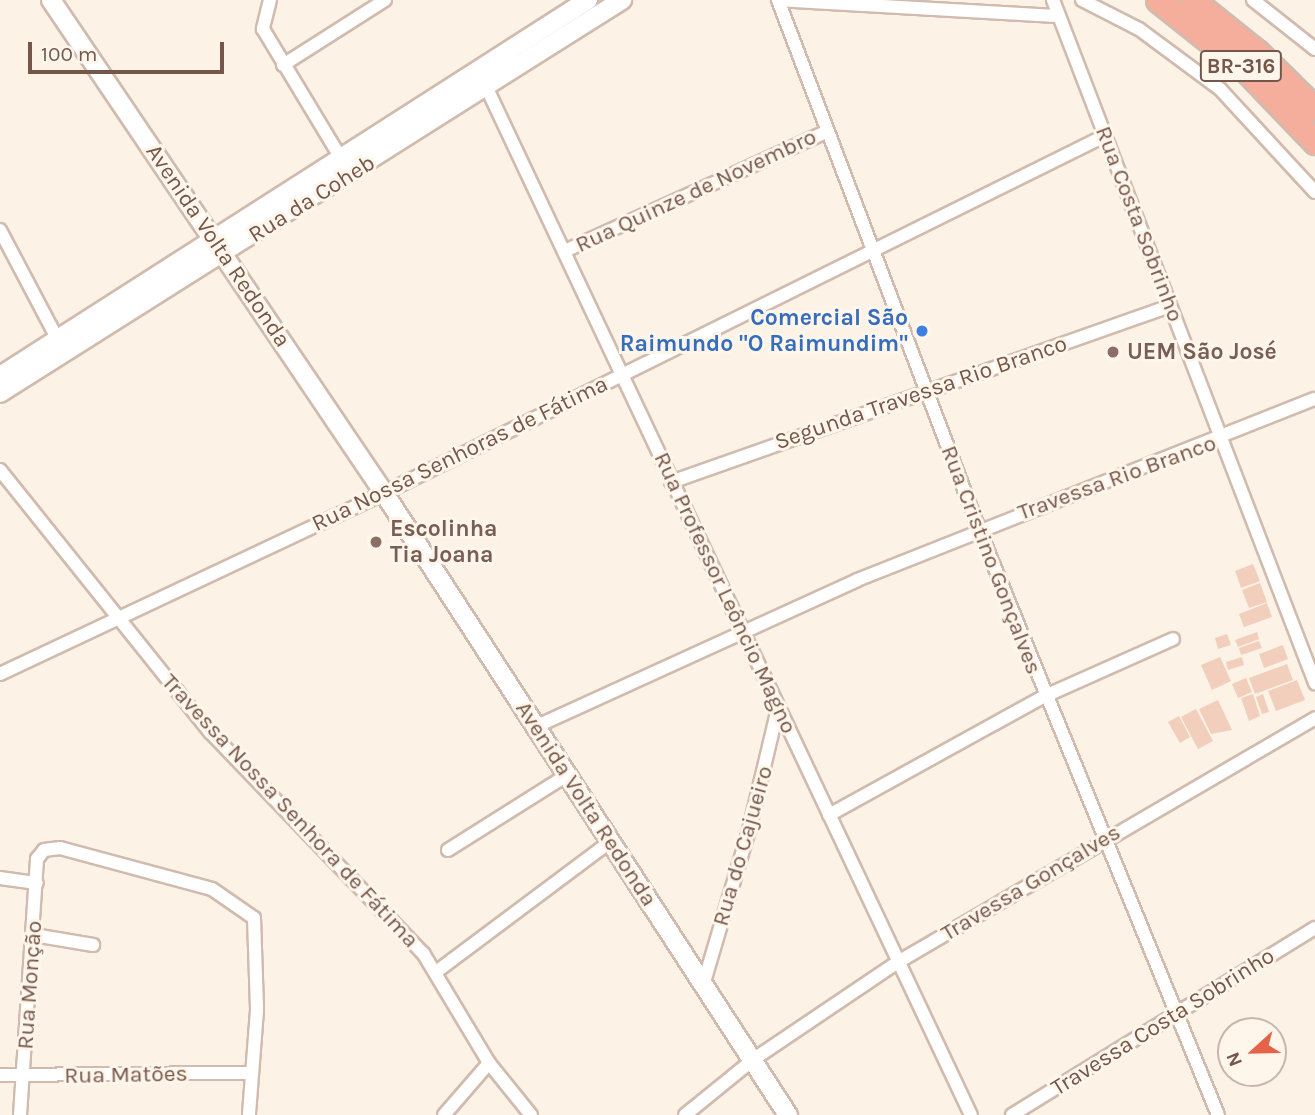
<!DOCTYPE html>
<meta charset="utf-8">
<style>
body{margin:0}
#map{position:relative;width:1315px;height:1115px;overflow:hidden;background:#fcf2e5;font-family:Karla,sans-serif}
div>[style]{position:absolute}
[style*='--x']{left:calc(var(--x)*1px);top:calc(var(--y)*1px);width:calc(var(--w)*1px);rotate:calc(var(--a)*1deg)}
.building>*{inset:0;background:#f2cebc}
.roads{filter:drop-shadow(2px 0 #d0bbae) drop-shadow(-2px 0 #d0bbae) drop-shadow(0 2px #d0bbae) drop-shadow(0 -2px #d0bbae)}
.street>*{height:12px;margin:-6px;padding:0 6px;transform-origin:6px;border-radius:6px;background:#fff}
.secondary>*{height:18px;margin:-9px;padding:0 9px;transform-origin:9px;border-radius:9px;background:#fff}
.highway>*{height:23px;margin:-11.5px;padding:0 11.5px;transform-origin:11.5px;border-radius:11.5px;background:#f6ae9c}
.dots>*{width:19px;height:19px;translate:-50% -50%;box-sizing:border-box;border:4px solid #fff6eb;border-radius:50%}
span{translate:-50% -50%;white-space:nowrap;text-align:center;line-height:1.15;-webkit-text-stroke:6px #fff6eb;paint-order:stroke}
.shield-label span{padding:2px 5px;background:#fff6eb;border:2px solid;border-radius:5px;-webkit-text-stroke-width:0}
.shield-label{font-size:21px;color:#75574a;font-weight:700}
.street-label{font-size:23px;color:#75574a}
.shop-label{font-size:23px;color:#366cbe;font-weight:700}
.right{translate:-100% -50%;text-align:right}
.education-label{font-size:23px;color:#785e54;font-weight:700}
.left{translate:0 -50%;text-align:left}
.north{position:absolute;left:1217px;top:1017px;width:70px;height:70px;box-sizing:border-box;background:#fff6eb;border:2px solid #c8b6ab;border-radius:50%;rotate:248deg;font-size:19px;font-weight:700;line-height:28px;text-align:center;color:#75574a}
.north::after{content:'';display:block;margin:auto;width:24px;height:32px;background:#e6634a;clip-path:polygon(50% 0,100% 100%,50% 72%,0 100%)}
.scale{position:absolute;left:28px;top:42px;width:196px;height:32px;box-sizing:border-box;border:4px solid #75574a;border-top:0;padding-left:9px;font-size:21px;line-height:24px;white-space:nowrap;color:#75574a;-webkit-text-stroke:5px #fff6eb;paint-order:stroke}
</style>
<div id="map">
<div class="building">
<i style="clip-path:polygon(1253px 564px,1260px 581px,1241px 588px,1235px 571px)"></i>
<i style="clip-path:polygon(1260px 583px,1267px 602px,1249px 608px,1242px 590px)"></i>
<i style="clip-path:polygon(1267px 603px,1272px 617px,1244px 627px,1239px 614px)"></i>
<i style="clip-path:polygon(1257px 632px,1259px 639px,1238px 647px,1235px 640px)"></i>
<i style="clip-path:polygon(1227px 634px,1231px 645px,1218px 649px,1215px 638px)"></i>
<i style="clip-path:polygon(1259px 641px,1262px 648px,1241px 655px,1239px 648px)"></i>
<i style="clip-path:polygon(1283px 645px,1288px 659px,1264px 668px,1259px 654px)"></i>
<i style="clip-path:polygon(1220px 657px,1231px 681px,1212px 690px,1201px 665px)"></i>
<i style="clip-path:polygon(1242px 657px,1244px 665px,1228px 670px,1226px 662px)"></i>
<i style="clip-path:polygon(1287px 664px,1293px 680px,1255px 694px,1249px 678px)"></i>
<i style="clip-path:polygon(1246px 678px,1252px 692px,1238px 698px,1232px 684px)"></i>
<i style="clip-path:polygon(1297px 680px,1305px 700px,1276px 711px,1268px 691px)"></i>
<i style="clip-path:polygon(1253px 694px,1260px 716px,1249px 721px,1241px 698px)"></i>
<i style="clip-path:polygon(1263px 694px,1269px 712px,1262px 714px,1256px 697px)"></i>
<i style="clip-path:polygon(1218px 700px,1232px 730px,1211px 734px,1199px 709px)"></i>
<i style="clip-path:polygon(1196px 709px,1213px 741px,1198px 749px,1181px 717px)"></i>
<i style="clip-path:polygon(1179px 716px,1190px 737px,1180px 743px,1168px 722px)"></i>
</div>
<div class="roads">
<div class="street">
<i style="--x:270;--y:0;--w:30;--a:104"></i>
<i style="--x:263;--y:29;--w:153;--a:58.9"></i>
<i style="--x:778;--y:0;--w:566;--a:69.2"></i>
<i style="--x:979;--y:529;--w:633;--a:67.81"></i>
<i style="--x:778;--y:0;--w:281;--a:3.3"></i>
<i style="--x:1053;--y:0;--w:732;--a:69.01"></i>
<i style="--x:1082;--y:0;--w:64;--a:27"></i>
<i style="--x:1139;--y:29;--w:101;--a:36.5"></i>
<i style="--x:1220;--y:89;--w:140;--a:47.3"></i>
<i style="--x:1253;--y:0;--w:79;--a:38.3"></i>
<i style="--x:283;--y:65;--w:121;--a:-32.5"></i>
<i style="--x:483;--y:80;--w:1144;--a:64.76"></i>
<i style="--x:0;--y:230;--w:122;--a:62.2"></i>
<i style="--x:567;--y:250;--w:285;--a:-24.5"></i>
<i style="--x:0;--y:470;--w:337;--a:51.3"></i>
<i style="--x:211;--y:733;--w:306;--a:46.1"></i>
<i style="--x:423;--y:953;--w:128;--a:59"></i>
<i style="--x:489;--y:1063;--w:67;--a:51.1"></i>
<i style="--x:671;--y:482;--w:529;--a:-19.43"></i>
<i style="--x:0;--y:674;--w:425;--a:-25.2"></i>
<i style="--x:384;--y:493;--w:806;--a:-26.37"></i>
<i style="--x:535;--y:727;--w:354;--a:-24.5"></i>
<i style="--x:857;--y:580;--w:492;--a:-21.6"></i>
<i style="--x:829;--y:815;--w:247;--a:-28.9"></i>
<i style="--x:1045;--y:696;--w:140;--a:-24"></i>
<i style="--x:448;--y:850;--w:141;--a:-32.2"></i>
<i style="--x:0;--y:878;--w:37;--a:8"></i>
<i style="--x:34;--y:935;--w:60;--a:9.6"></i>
<i style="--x:436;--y:972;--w:217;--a:-36.8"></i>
<i style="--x:704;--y:982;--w:159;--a:-73.5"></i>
<i style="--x:749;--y:830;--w:125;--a:-76.6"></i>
<i style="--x:0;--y:1075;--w:252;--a:-0.5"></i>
<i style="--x:20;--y:1115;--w:257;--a:-86.2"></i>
<i style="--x:37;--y:859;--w:11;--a:-52"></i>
<i style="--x:44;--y:850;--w:16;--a:-7"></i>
<i style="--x:60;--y:848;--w:157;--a:15.1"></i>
<i style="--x:212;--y:889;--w:51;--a:34.6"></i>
<i style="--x:254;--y:918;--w:92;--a:88.1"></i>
<i style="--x:257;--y:1010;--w:105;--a:94.4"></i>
<i style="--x:444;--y:1115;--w:69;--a:-49.1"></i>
<i style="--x:685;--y:1115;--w:89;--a:-39.1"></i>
<i style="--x:754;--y:1059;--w:174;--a:-34"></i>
<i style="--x:898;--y:962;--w:483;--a:-30.3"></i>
<i style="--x:1012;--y:1115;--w:356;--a:-31.7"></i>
</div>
<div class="secondary">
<i style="--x:51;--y:0;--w:595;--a:55.96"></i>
<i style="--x:384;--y:493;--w:742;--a:57"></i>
<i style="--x:0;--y:376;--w:698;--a:-32.6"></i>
<i style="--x:0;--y:393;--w:736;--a:-32.29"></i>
</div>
<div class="highway">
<i style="--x:1158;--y:0;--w:112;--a:38.5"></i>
<i style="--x:1246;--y:70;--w:100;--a:46.2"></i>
<i style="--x:1192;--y:0;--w:83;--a:38.7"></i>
<i style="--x:1257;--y:52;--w:81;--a:44.5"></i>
</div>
</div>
<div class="dots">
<i style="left:922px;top:331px;background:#3f7fe0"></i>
<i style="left:1113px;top:352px;background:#8d6e63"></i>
<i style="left:376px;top:542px;background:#8d6e63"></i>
</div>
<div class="shield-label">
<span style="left:1241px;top:66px">BR-316</span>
</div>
<div class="street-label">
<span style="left:696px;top:191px;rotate:-25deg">Rua Quinze de Novembro</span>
<span style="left:312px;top:199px;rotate:-32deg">Rua da Coheb</span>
<span style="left:1139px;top:224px;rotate:69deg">Rua Costa Sobrinho</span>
<span style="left:218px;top:246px;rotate:56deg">Avenida Volta Redonda</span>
<span style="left:921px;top:393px;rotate:-19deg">Segunda Travessa Rio Branco</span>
<span style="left:460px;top:454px;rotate:-26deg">Rua Nossa Senhoras de Fátima</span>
<span style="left:1117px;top:478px;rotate:-20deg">Travessa Rio Branco</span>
<span style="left:991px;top:560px;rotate:69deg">Rua Cristino Gonçalves</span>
<span style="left:725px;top:593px;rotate:65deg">Rua Professor Leôncio Magno</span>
<span style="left:586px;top:804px;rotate:57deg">Avenida Volta Redonda</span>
<span style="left:290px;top:811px;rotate:47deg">Travessa Nossa Senhora de Fátima</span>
<span style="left:743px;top:846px;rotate:-74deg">Rua do Cajueiro</span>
<span style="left:1031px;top:883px;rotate:-31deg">Travessa Gonçalves</span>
<span style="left:30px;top:985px;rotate:-86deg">Rua Monção</span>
<span style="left:1163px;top:1022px;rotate:-32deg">Travessa Costa Sobrinho</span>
<span style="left:126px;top:1075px;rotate:-1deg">Rua Matões</span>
</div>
<div class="shop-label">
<span class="right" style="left:908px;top:331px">Comercial São<br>Raimundo "O Raimundim"</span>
</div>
<div class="education-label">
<span class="left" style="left:1127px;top:352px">UEM São José</span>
<span class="left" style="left:390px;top:542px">Escolinha<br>Tia Joana</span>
</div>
<div class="north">N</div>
<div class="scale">100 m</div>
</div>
